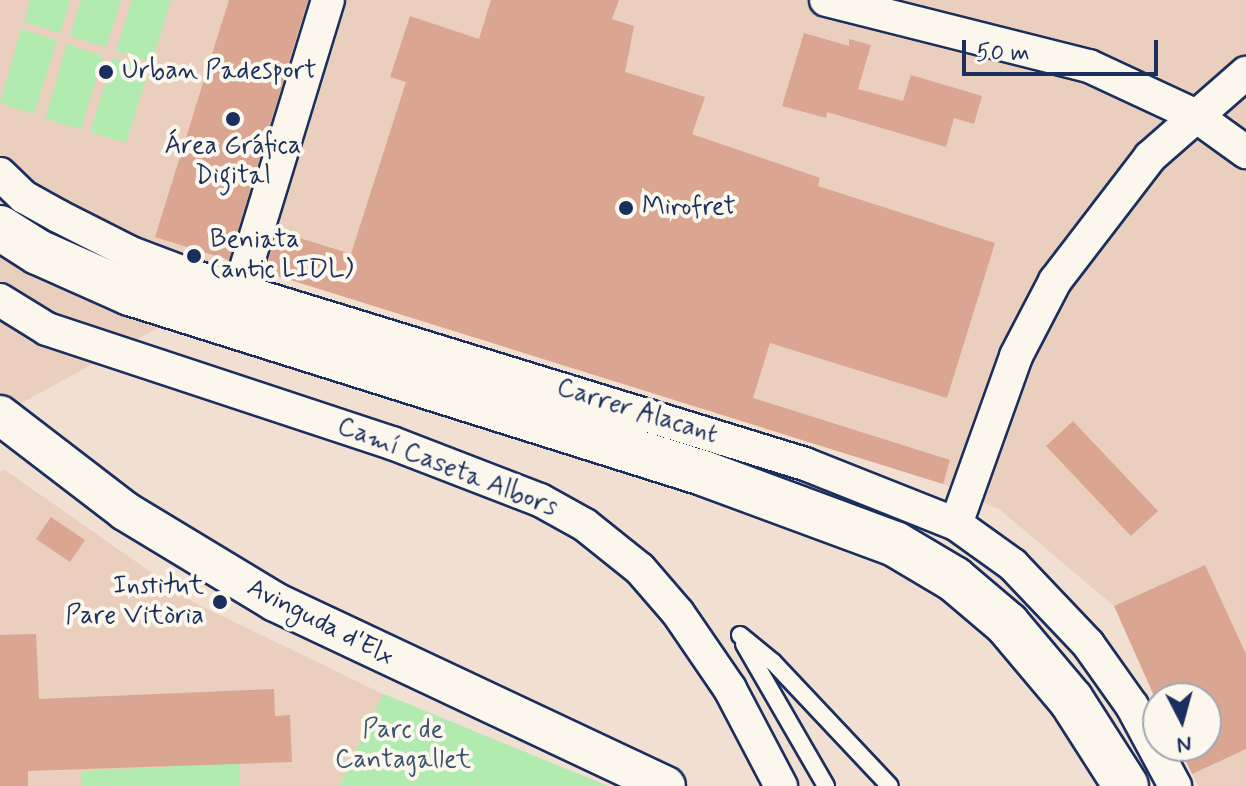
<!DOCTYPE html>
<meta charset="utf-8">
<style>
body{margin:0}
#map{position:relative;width:1246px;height:786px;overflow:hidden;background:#f1dfd1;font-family:Mynerve,sans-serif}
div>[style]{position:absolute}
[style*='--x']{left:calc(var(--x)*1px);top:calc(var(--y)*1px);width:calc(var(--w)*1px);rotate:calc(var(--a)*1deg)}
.built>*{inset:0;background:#eacebe}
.green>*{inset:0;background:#b1ebb0}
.building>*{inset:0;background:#dba691}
.roads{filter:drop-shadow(2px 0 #1b2f5e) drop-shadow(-2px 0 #1b2f5e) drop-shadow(0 2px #1b2f5e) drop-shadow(0 -2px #1b2f5e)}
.service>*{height:16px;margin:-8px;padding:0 8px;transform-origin:8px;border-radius:8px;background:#fbf7ec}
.minor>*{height:32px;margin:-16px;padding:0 16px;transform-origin:16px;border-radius:16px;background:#fbf7ec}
.tertiary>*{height:38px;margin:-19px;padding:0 19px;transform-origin:19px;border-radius:19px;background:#fbf7ec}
.primary>*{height:44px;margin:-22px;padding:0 22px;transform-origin:22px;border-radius:22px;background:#fbf7ec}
.dots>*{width:22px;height:22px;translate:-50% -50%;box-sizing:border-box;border:4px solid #fbf7ec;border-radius:50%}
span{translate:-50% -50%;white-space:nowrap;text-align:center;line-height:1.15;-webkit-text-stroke:8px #fbf7ec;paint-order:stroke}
.poi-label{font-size:26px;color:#1b2f5e}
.left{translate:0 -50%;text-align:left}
.right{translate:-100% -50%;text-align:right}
.street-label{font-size:26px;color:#1b2f5e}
.park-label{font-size:26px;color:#39556e}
.north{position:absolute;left:1142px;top:682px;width:80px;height:80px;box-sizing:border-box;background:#fbf7ec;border:2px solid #a1a7b3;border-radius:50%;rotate:174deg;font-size:22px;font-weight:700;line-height:32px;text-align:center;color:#1b2f5e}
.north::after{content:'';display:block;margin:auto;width:28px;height:36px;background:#1b2f5e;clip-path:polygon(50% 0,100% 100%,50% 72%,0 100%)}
.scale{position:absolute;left:962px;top:40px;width:196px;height:36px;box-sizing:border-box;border:4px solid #1b2f5e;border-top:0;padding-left:10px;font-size:24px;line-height:28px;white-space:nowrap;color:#1b2f5e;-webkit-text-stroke:6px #fbf7ec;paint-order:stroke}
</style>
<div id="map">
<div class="built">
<i style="clip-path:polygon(0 0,1246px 0,1246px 786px,1198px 786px,1179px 746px,1206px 746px,1206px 698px,1158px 701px,1114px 606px,999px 509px,943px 484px,261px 271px,0 415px)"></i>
<i style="clip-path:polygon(5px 470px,195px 603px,383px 694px,339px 786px,0 786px,0 471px)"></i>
</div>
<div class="green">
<i style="clip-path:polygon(30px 0,70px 0,60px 33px,24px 22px)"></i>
<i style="clip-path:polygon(81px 0,121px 0,106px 47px,70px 36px)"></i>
<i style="clip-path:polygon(132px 0,171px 0,152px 62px,116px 51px)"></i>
<i style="clip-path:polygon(21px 29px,57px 40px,34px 114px,0 103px)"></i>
<i style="clip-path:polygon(67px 44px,103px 56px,81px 129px,45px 119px)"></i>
<i style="clip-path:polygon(113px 58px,149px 69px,126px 143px,90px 132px)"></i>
<i style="clip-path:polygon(383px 694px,384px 694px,608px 786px,339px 786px)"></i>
<i style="clip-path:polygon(239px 763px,240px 786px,81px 786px,81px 771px)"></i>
</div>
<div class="building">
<i style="clip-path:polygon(229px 0,308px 0,229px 260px,155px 237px)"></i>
<i style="clip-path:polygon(491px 0,619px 0,612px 19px,634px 26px,625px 72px,705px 97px,692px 134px,820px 178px,818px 186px,995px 243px,947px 398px,770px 343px,753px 398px,950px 460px,943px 484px,265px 272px,277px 231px,351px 254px,406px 82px,390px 77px,410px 16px,479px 39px)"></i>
<i style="clip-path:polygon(804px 33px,849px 46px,849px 39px,871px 45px,858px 89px,903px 101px,911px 75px,982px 96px,974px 124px,954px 118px,946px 147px,827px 112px,826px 118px,782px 106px)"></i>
<i style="clip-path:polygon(1073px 421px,1158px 511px,1131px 536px,1046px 446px)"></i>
<i style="clip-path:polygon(51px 517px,85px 540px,70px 562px,36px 539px)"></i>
<i style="clip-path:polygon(1205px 565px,1246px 654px,1246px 749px,1192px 774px,1179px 746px,1206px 746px,1206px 698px,1155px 698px,1114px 606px)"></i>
<i style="clip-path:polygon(36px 634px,39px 699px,274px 689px,275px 716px,290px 715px,292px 762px,28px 771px,28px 786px,0 786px,0 635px)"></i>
</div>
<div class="roads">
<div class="service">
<i style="--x:740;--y:635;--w:43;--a:39.3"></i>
<i style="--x:773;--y:662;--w:170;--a:46.7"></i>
<i style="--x:744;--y:644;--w:164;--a:60"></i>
</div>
<div class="minor">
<i style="--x:826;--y:0;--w:271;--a:14.1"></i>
<i style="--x:1089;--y:66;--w:118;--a:25"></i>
<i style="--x:1196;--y:116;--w:62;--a:35.8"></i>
<i style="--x:0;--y:174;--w:33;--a:44"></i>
<i style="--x:24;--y:197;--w:39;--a:29"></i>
<i style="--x:58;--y:216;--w:82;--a:26.9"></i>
<i style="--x:131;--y:253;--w:65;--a:20.7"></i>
<i style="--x:192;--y:276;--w:641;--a:17.05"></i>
<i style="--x:805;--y:464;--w:162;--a:21.7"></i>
<i style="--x:956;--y:524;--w:70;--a:35.7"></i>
<i style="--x:1013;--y:565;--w:109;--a:46.5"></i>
<i style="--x:1088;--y:644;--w:76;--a:54.6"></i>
<i style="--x:1132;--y:706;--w:91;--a:61.7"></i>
<i style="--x:239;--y:291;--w:304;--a:-73"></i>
<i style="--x:0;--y:300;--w:55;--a:31.7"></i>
<i style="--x:47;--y:329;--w:363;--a:18.3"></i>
<i style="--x:392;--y:443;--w:159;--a:21.1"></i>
<i style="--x:540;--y:500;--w:51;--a:29.1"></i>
<i style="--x:585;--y:525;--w:70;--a:38.7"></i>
<i style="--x:640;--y:569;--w:58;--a:49.2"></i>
<i style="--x:678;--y:613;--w:92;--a:55.6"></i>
<i style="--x:730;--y:689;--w:110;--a:62.3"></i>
<i style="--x:956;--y:524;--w:178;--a:-70.3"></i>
<i style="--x:1016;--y:356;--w:85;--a:-62.5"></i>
<i style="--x:1055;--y:281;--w:156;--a:-52.5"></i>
<i style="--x:1150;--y:157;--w:128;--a:-41.2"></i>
</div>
<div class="tertiary">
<i style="--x:0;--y:415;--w:158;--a:37.5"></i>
<i style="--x:125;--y:511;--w:175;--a:31.2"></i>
<i style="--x:275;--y:602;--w:432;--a:25.2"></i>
</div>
<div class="primary">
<i style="--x:0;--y:228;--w:45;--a:32.3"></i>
<i style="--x:38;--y:252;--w:101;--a:24"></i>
<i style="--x:130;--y:293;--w:601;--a:17.44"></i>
<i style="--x:703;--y:473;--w:205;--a:20.3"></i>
<i style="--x:895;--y:544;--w:69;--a:30.7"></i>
<i style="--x:954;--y:579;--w:70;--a:40.3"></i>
<i style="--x:1007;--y:624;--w:99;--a:49.9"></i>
<i style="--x:1071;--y:700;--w:102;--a:57.4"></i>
</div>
</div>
<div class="dots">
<i style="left:106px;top:72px;background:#1b2f5e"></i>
<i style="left:233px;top:119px;background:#1b2f5e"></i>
<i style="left:626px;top:208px;background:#1b2f5e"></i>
<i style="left:194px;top:256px;background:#1b2f5e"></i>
<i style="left:220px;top:602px;background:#1b2f5e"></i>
</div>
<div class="poi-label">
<span class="left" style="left:122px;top:72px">Urban Padesport</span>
<span style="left:233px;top:162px">Área Gráfica<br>Digital</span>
<span class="left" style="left:642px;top:208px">Mirofret</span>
<span class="left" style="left:210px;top:256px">Beniata<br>(antic LIDL)</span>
<span class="right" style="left:204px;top:602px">Institut<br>Pare Vitòria</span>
</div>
<div class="street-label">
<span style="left:637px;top:412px;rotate:17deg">Carrer Alacant</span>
<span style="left:447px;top:468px;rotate:21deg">Camí Caseta Albors</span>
<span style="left:320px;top:623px;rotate:27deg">Avinguda d'Elx</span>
</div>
<div class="park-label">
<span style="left:403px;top:746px">Parc de<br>Cantagallet</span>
</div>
<div class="north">N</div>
<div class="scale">50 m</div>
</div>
